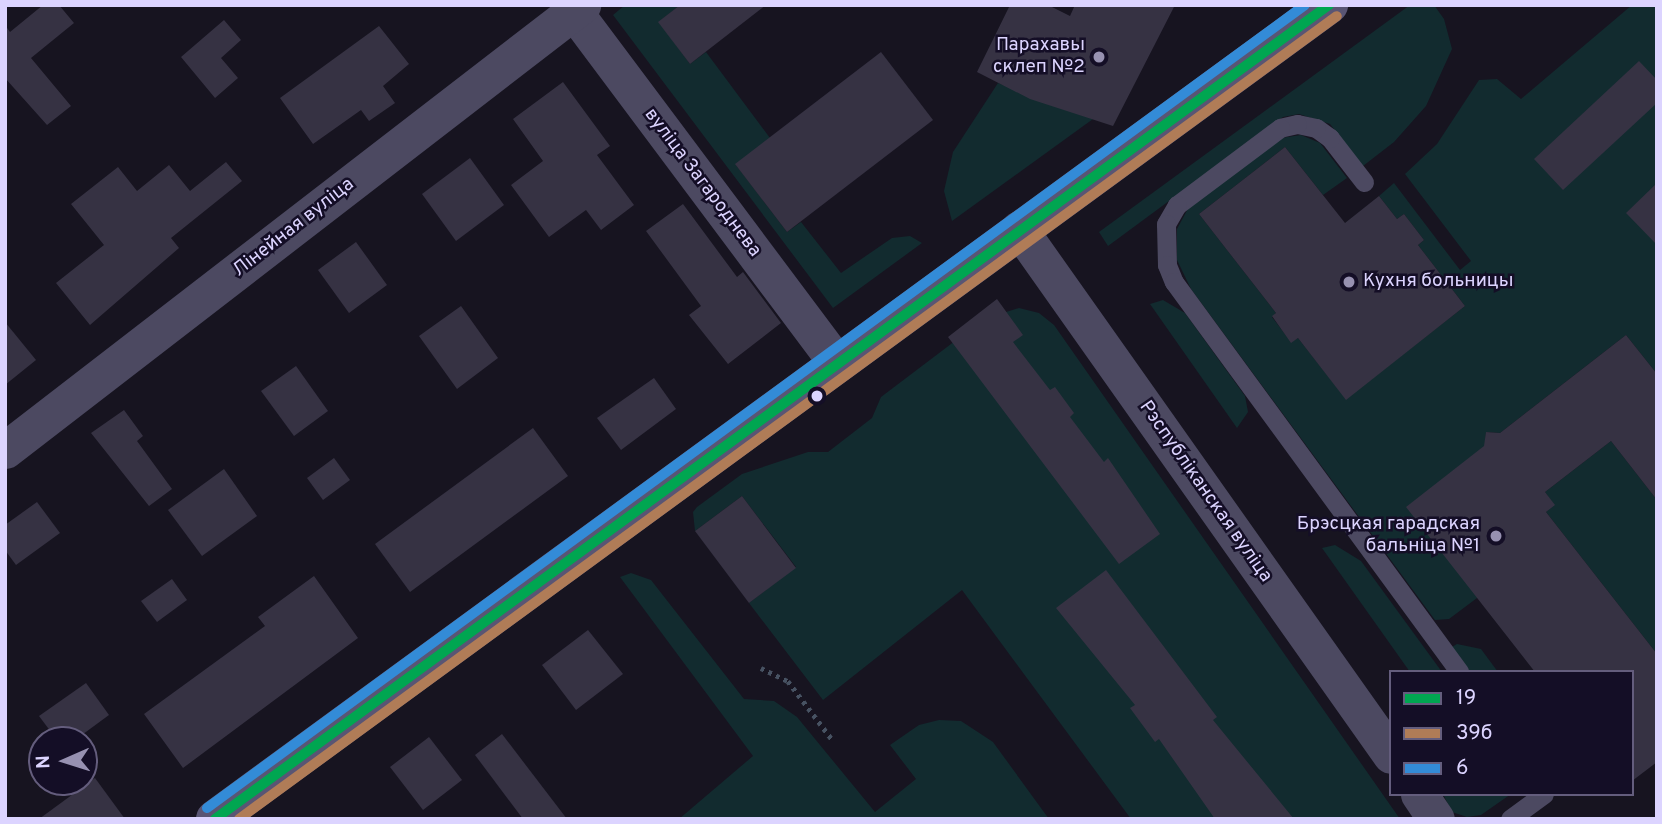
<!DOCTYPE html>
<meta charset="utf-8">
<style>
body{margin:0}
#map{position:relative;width:1662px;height:824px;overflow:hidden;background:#171420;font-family:Overpass,sans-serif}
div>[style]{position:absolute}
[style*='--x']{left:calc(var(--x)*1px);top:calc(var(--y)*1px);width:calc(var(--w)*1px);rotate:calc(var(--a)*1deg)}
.green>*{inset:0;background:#122b2f}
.building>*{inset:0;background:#363243}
.path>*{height:4.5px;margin-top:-2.25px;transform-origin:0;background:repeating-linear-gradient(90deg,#475262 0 3.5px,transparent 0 8.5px)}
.service>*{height:19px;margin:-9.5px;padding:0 9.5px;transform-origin:9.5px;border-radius:9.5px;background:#4c4961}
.minor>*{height:37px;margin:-18.5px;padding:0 18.5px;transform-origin:18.5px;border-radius:18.5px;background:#4c4961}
.secondary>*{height:38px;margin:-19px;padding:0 19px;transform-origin:19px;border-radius:19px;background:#595574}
.bus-1>*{height:10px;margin:-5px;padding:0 5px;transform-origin:5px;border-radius:5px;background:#00a651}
.bus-2>*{height:10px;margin:-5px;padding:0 5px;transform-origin:5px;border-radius:5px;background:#b07c57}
.bus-3>*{height:10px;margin:-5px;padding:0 5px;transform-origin:5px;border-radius:5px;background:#338bd7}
.dots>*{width:19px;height:19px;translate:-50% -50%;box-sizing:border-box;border:4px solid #140e26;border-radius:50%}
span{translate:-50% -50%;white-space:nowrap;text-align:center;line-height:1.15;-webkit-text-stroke:5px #140e26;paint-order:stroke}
.poi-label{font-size:19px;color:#dcd4ff}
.right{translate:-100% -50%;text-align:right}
.left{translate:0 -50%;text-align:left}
.street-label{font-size:19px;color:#dcd4ff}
.frame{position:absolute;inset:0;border:7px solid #dcd4ff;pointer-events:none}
.legend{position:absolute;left:1389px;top:670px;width:245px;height:126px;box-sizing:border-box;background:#140e26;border:2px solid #645d7d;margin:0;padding:9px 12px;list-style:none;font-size:21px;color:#dcd4ff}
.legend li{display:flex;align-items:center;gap:14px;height:35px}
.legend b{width:35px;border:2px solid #645d7d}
.north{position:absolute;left:28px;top:726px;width:70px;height:70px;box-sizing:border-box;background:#140e26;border:2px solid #645d7d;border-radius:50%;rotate:267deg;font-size:19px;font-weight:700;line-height:28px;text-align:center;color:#dcd4ff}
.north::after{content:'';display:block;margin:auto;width:24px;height:32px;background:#9791b1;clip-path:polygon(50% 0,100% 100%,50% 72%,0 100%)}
</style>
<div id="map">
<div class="green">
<i style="clip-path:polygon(625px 5px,680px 5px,659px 22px,690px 64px,706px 52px,770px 138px,736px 165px,787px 232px,801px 222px,841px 273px,892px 238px,910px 236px,922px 243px,833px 308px,613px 15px)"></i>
<i style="clip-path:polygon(1410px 5px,1434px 5px,1444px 19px,1452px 49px,1426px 106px,1394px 142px,1363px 166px,1330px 124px,1299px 114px,1283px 117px,1108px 246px,1099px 232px)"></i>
<i style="clip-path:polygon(1632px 5px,1657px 5px,1657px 374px,1626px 335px,1500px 433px,1486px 432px,1477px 598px,1449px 619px,1435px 620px,1191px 289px,1177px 260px,1177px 229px,1191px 203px,1281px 138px,1301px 135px,1320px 143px,1347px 178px,1323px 195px,1285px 147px,1199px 214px,1276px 313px,1272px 317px,1291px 342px,1298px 338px,1346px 399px,1465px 306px,1418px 245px,1424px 240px,1404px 214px,1397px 219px,1379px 196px,1394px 183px,1460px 270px,1471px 261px,1405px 174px,1437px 144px,1479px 80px,1497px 79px,1521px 99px)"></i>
<i style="clip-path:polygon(998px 83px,1093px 119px,952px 221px,944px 191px,953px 152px)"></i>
<i style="clip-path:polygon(1163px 300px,1185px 313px,1245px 396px,1248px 412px,1237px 428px,1150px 304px)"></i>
<i style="clip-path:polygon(1019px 308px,1039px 313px,1054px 325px,1400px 819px,1131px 819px,962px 590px,823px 700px,749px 603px,796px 567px,742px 496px,695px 531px,693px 512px,697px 507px,742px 474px,808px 452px,828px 452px,872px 418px,881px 397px,984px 319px)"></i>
<i style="clip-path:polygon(1611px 441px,1657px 500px,1657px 654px,1546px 512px,1554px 505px,1545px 492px)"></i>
<i style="clip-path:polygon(1335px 545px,1361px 561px,1442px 672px,1410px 672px,1322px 548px)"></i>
<i style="clip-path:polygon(631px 573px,651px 580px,744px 699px,774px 701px,797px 717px,875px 812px,916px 779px,890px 745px,919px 725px,939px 720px,961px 721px,993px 742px,1049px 819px,679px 819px,753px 756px,620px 577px)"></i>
<i style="clip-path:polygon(1457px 644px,1481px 649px,1498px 672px,1470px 672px,1452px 647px)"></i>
<i style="clip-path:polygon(1443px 794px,1511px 794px,1481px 815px,1467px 817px,1452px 812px)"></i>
</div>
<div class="building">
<i style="clip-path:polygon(43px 5px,59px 5px,74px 23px,31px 58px,71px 106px,47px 125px,5px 78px,5px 25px,10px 32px)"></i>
<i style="clip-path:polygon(680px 5px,766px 5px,690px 64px,658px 22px)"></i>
<i style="clip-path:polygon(1010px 5px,1048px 5px,1070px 16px,1075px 5px,1175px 5px,1113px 126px,1030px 99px,977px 72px)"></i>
<i style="clip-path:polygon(224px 20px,241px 40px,221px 58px,238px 78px,215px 98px,181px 57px)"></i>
<i style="clip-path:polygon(379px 26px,409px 64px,383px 86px,395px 103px,369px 121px,361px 110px,313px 144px,280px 98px)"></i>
<i style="clip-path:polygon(881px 52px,933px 120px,787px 232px,735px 164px)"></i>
<i style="clip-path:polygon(1639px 61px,1657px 80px,1657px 103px,1563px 190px,1534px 159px)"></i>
<i style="clip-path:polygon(563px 82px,610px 146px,597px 155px,634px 205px,601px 230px,586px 210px,549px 237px,511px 185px,543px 161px,513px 119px)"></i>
<i style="clip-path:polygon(1285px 147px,1345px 223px,1379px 196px,1397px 219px,1404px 214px,1424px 240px,1418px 245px,1465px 306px,1346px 400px,1298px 338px,1291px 343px,1272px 316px,1276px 313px,1199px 214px)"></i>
<i style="clip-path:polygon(470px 158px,504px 205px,456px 241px,422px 194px)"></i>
<i style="clip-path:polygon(226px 162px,242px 181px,171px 238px,179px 248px,90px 325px,56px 283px,104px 245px,71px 204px,118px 167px,137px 191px,169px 165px,190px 191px)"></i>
<i style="clip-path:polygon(1657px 183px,1657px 245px,1626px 213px)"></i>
<i style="clip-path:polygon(683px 204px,737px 277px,743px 272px,781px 323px,728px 364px,689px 315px,701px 306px,646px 231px)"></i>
<i style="clip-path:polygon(356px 242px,387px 285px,349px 313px,318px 270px)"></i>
<i style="clip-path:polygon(997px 299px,1023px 335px,1013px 342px,1050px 390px,1055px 387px,1074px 413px,1070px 417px,1104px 462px,1108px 458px,1160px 534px,1119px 564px,948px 337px)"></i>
<i style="clip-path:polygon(461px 306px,498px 358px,457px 389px,419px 336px)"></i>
<i style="clip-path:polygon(5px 322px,36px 360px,5px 385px)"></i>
<i style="clip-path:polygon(1626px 335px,1657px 374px,1657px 500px,1611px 441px,1545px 492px,1555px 505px,1546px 512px,1657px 654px,1657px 762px,1632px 781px,1632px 672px,1535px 672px,1406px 507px,1484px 446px,1486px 432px,1500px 433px)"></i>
<i style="clip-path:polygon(296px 366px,328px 411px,294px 436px,261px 391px)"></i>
<i style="clip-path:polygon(654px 378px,676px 409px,621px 450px,597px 418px)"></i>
<i style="clip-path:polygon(124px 410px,143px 436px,137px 441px,172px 489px,149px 506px,91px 433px)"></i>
<i style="clip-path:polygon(533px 428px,568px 476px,410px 592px,375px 544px)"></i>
<i style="clip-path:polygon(334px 458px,350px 480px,323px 500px,307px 478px)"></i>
<i style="clip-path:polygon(224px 469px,257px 516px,202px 556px,168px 510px)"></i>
<i style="clip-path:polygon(742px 496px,796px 568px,749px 603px,695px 531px)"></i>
<i style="clip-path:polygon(37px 502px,60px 533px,16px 565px,5px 550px,5px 525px)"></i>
<i style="clip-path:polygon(1106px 570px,1217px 717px,1213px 720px,1294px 819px,1215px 819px,1159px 739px,1155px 742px,1130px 708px,1135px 705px,1056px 608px)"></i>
<i style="clip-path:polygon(314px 576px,358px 638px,183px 768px,144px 714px,265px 626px,258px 617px)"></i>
<i style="clip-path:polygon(172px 579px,187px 600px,157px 622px,141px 601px)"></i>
<i style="clip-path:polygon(588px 630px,623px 674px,576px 710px,542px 665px)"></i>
<i style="clip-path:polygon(86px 683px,109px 715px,75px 740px,57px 740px,39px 716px)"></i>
<i style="clip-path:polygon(502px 734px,567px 819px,523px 819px,475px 755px)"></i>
<i style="clip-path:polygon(429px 737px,462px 780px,423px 810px,390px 767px)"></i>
<i style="clip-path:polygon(95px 778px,125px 819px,39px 819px)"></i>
</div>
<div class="path">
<i style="--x:761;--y:668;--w:30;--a:26"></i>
<i style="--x:788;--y:681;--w:76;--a:53"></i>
</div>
<div class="service">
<i style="--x:1364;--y:182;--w:56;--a:-127.7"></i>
<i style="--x:1330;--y:138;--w:17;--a:-144"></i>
<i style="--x:1316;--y:128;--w:19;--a:-168"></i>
<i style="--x:1297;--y:124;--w:17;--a:167"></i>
<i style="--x:1280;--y:128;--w:129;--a:143.2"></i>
<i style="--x:1177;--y:205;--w:22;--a:120"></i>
<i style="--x:1166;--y:224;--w:41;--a:88.6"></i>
<i style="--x:1167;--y:265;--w:18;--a:68"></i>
<i style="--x:1174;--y:282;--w:483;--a:53.8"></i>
<i style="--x:1510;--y:819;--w:42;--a:-36.3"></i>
</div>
<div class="minor">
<i style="--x:569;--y:5;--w:446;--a:53.2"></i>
<i style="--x:1019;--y:229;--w:644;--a:54.73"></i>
<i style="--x:5;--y:450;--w:729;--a:-37.64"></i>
<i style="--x:1419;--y:794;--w:30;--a:56"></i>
</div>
<div class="secondary">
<i style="--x:215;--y:819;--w:1380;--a:-36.16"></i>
</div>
<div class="bus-1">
<i style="--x:215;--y:819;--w:1380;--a:-36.16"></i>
</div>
<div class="bus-2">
<i style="--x:239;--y:819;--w:1360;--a:-36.18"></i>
</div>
<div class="bus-3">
<i style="--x:207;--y:808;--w:1360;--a:-36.18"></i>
</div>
<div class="dots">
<i style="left:1099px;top:57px;background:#9791b1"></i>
<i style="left:1349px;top:282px;background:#9791b1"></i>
<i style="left:817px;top:396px;background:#dcd4ff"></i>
<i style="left:1496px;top:536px;background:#9791b1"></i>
</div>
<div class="poi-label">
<span class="right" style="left:1085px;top:57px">Парахавы<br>склеп №2</span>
<span class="left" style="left:1363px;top:282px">Кухня больницы</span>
<span class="right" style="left:1480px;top:536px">Брэсцкая гарадская<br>бальніца №1</span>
</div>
<div class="street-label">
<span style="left:702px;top:183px;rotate:53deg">вуліца Загароднева</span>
<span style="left:294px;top:228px;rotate:-38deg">Лінейная вуліца</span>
<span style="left:1205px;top:492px;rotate:55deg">Рэспубліканская вуліца</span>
</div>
<div class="frame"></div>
<ul class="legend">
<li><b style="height:9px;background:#00a651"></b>19</li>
<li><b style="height:9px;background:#b07c57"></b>39б</li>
<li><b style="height:9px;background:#338bd7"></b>6</li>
</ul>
<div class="north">N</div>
</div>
